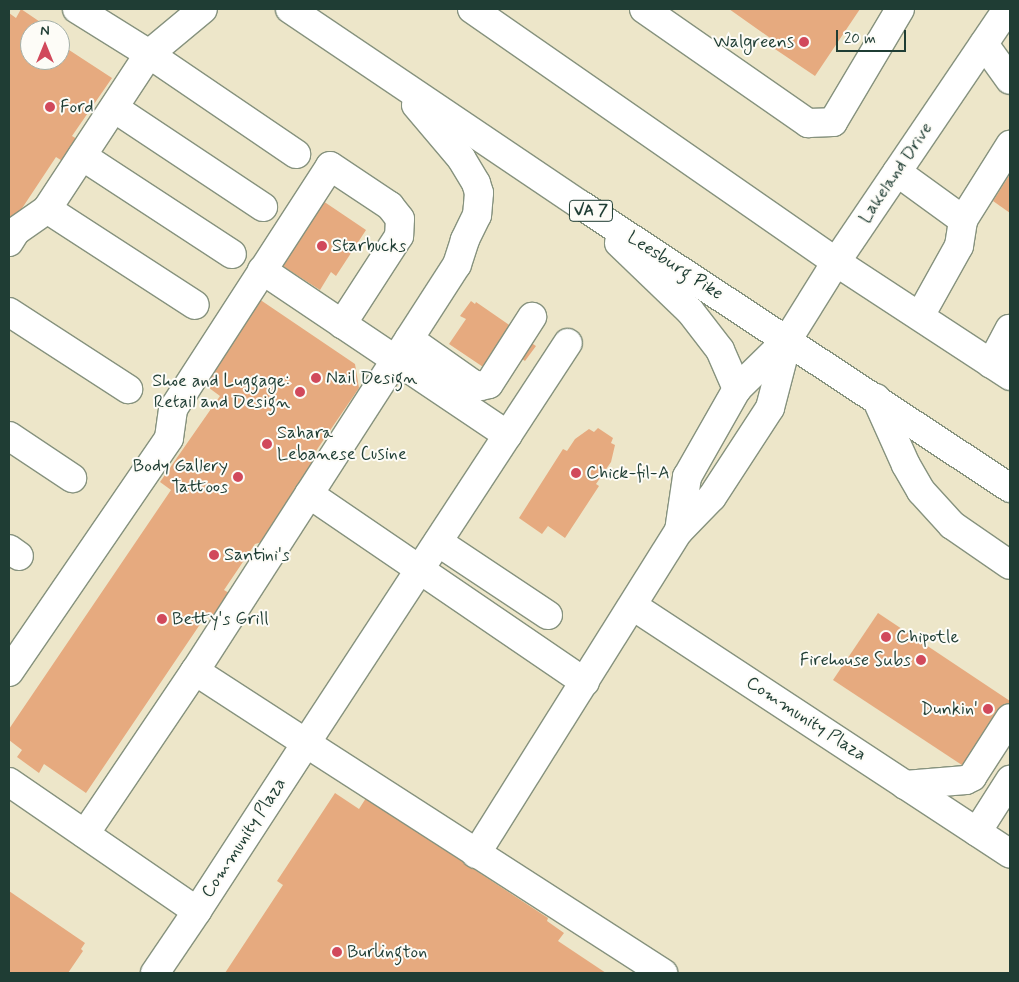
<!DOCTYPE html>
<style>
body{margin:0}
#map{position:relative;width:1019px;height:982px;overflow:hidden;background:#ede6c9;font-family:Mynerve,sans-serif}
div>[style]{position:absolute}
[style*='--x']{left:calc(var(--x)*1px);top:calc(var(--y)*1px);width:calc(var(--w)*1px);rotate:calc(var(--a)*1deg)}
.building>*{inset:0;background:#e6aa7f}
.roads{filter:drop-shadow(1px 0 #86927e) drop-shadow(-1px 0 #86927e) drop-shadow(0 1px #86927e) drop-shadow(0 -1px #86927e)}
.minor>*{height:28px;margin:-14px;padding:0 14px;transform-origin:14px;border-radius:14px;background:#fff}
.highway>*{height:28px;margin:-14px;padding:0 14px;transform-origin:14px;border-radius:14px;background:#fff}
.dots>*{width:14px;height:14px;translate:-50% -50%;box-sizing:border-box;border:2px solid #fdfcf7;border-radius:50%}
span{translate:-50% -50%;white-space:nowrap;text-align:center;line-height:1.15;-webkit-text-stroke:4px #fdfcf7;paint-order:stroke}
.shield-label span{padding:1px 4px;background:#fdfcf7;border:1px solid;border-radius:4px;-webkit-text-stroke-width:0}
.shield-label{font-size:16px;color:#1f3d34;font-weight:700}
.poi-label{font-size:18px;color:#1f3d34}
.right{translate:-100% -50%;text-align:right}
.left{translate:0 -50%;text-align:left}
.street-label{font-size:18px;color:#1f3d34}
.frame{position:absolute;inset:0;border:10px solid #1f3d34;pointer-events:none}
.north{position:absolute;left:20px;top:20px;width:50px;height:50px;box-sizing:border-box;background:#fdfcf7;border:1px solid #a4b0a9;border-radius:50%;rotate:0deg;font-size:14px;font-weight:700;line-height:20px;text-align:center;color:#1f3d34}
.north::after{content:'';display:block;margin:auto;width:18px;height:22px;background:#d1495b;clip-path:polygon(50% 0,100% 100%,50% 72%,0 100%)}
.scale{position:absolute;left:836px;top:30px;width:70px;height:22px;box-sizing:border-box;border:2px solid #1f3d34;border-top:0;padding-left:6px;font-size:15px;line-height:18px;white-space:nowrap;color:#1f3d34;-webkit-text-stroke:4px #fdfcf7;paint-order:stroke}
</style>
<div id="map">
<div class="building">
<i style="clip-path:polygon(21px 9px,52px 30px,30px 30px,30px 60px,60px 60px,60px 36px,70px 43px,66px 48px,112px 78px,72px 136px,82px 142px,67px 164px,56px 157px,9px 228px,9px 13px,16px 18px)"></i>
<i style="clip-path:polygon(729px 9px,860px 9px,815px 76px,769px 45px,773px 40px)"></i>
<i style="clip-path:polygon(1010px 174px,1010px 213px,993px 201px)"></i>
<i style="clip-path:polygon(323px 201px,366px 230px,336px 276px,331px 272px,320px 290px,278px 263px)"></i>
<i style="clip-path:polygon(259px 299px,355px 364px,359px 388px,316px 451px,319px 469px,270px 540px,255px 544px,224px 590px,234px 596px,217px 621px,207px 614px,86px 793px,44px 764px,39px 773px,17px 757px,22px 750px,9px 740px,9px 729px,171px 490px,160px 482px,220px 396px,201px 382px)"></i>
<i style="clip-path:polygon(471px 301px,475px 304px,476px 302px,524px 335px,522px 337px,536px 346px,525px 361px,511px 351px,495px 375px,449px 344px,466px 319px,460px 316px)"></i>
<i style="clip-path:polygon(598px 428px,613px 438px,611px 443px,615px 445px,611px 462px,596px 484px,599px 486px,565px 538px,548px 526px,542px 534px,519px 518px,563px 449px,567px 451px,575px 439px,589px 429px,594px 432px)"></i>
<i style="clip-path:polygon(878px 613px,1010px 701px,1010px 712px,971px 771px,833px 680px)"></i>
<i style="clip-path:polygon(335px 793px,359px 809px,366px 798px,548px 918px,547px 921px,564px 933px,558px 941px,606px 973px,225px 973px,283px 885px,277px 881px)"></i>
<i style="clip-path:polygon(9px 891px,85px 943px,81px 949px,83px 951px,68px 973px,9px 973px)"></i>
</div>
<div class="roads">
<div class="minor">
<i style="--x:77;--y:9;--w:85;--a:32"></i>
<i style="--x:149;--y:54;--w:178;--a:34.2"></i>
<i style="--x:644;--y:9;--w:200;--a:34.8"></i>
<i style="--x:808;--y:123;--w:25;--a:-2"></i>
<i style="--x:833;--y:122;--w:131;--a:-59.3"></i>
<i style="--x:984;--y:44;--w:44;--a:54.2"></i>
<i style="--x:114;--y:108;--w:179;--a:33.6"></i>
<i style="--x:82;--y:156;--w:179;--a:33.2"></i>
<i style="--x:897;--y:172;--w:82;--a:36"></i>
<i style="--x:47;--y:209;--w:176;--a:33"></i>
<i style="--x:9;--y:242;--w:13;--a:-58"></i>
<i style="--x:16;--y:231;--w:38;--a:-35"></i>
<i style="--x:47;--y:209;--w:186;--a:-56.7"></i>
<i style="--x:262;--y:270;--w:296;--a:33.9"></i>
<i style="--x:9;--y:312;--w:142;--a:32.9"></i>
<i style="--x:920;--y:316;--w:80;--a:-60.9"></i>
<i style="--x:959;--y:246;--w:26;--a:-81"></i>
<i style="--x:963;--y:220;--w:89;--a:-57.9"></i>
<i style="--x:409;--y:339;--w:78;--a:35.1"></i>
<i style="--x:473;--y:384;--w:8;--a:14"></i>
<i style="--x:481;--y:386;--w:8;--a:-14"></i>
<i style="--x:489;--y:384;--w:80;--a:-57.3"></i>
<i style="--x:991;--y:364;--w:40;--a:-62"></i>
<i style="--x:9;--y:436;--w:76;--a:33.7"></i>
<i style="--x:309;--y:494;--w:334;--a:34.3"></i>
<i style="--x:679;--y:531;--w:55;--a:-81.6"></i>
<i style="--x:687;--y:477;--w:101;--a:-60.4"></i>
<i style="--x:737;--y:389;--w:71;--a:-44.4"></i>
<i style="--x:788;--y:339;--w:91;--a:-58.1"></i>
<i style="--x:836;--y:262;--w:305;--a:-55.9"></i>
<i style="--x:438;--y:542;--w:132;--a:33.6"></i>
<i style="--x:9;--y:549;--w:12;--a:35"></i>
<i style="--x:633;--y:606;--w:451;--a:33.3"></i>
<i style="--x:195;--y:671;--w:132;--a:33"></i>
<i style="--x:306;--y:743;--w:478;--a:-56.8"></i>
<i style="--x:9;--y:672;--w:283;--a:-55.6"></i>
<i style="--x:169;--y:438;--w:29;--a:-82"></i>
<i style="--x:173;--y:409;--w:289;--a:-57.1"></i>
<i style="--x:330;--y:166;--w:72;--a:33.7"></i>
<i style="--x:390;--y:206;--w:16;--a:52"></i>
<i style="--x:400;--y:219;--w:17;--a:93"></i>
<i style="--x:399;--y:236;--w:105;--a:122.9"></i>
<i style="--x:9;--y:782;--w:228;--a:34.5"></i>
<i style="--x:197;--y:911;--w:200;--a:-57"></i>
<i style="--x:306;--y:743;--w:425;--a:32.8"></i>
<i style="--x:905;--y:785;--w:61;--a:-4.7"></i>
<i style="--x:966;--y:780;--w:7;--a:-27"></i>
<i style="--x:972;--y:777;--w:70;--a:-57.2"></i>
<i style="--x:977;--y:832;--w:62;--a:-57.6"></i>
<i style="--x:85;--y:834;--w:197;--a:-56"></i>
<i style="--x:195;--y:671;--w:483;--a:-57.2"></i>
<i style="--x:476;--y:854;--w:381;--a:-57.9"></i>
<i style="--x:679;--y:531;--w:47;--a:-45.9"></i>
<i style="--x:712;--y:497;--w:106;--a:-56.9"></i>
<i style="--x:770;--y:408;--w:71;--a:-75.4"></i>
<i style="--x:155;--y:973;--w:75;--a:-55.9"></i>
</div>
<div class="highway">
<i style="--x:290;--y:9;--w:351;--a:34"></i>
<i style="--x:581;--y:205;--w:514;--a:33.41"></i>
<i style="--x:472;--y:9;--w:443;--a:34.8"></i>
<i style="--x:836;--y:262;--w:208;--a:33.2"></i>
<i style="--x:149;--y:54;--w:70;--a:-39.8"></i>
<i style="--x:416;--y:105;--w:70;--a:49.7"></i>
<i style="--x:461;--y:158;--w:29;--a:59"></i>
<i style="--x:476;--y:183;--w:10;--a:73"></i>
<i style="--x:479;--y:193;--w:22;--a:95"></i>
<i style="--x:477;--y:215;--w:28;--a:116"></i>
<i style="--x:465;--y:240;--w:26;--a:108"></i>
<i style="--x:619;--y:243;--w:98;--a:43.8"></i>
<i style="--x:690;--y:311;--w:49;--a:52.4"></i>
<i style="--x:720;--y:350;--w:43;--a:66.4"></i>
<i style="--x:876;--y:398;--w:73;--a:65.9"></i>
<i style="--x:906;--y:465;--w:30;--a:60"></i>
<i style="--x:921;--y:491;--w:46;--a:47.6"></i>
<i style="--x:952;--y:525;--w:70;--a:34.6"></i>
</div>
</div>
<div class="dots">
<i style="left:804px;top:42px;background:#d1495b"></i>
<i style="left:50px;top:107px;background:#d1495b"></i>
<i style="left:322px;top:246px;background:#d1495b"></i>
<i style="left:316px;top:378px;background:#d1495b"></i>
<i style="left:300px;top:392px;background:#d1495b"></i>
<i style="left:267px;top:444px;background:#d1495b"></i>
<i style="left:576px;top:473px;background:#d1495b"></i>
<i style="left:238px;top:477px;background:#d1495b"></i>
<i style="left:214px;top:555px;background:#d1495b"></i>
<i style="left:162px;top:619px;background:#d1495b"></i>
<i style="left:886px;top:637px;background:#d1495b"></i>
<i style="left:921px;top:660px;background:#d1495b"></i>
<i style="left:988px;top:709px;background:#d1495b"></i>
<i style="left:337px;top:952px;background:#d1495b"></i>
</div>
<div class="shield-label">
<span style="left:591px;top:211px">VA 7</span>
</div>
<div class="poi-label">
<span class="right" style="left:794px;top:42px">Walgreens</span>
<span class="left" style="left:60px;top:107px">Ford</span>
<span class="left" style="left:332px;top:246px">Starbucks</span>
<span class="left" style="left:326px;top:378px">Nail Design</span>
<span class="right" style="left:290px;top:392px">Shoe and Luggage:<br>Retail and Design</span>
<span class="left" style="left:277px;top:444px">Sahara<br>Lebanese Cusine</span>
<span class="right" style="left:228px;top:477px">Body Gallery<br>Tattoos</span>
<span class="left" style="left:586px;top:473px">Chick-fil-A</span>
<span class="left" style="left:224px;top:555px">Santini's</span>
<span class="left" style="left:172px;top:619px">Betty's Grill</span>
<span class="left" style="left:896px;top:637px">Chipotle</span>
<span class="right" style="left:911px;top:660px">Firehouse Subs</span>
<span class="right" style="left:978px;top:709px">Dunkin'</span>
<span class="left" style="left:347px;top:952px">Burlington</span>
</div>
<div class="street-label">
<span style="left:896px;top:173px;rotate:-56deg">Lakeland Drive</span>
<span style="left:675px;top:266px;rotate:33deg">Leesburg Pike</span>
<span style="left:806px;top:719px;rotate:33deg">Community Plaza</span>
<span style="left:244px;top:838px;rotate:-57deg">Community Plaza</span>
</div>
<div class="frame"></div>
<div class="north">N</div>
<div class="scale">20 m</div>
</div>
